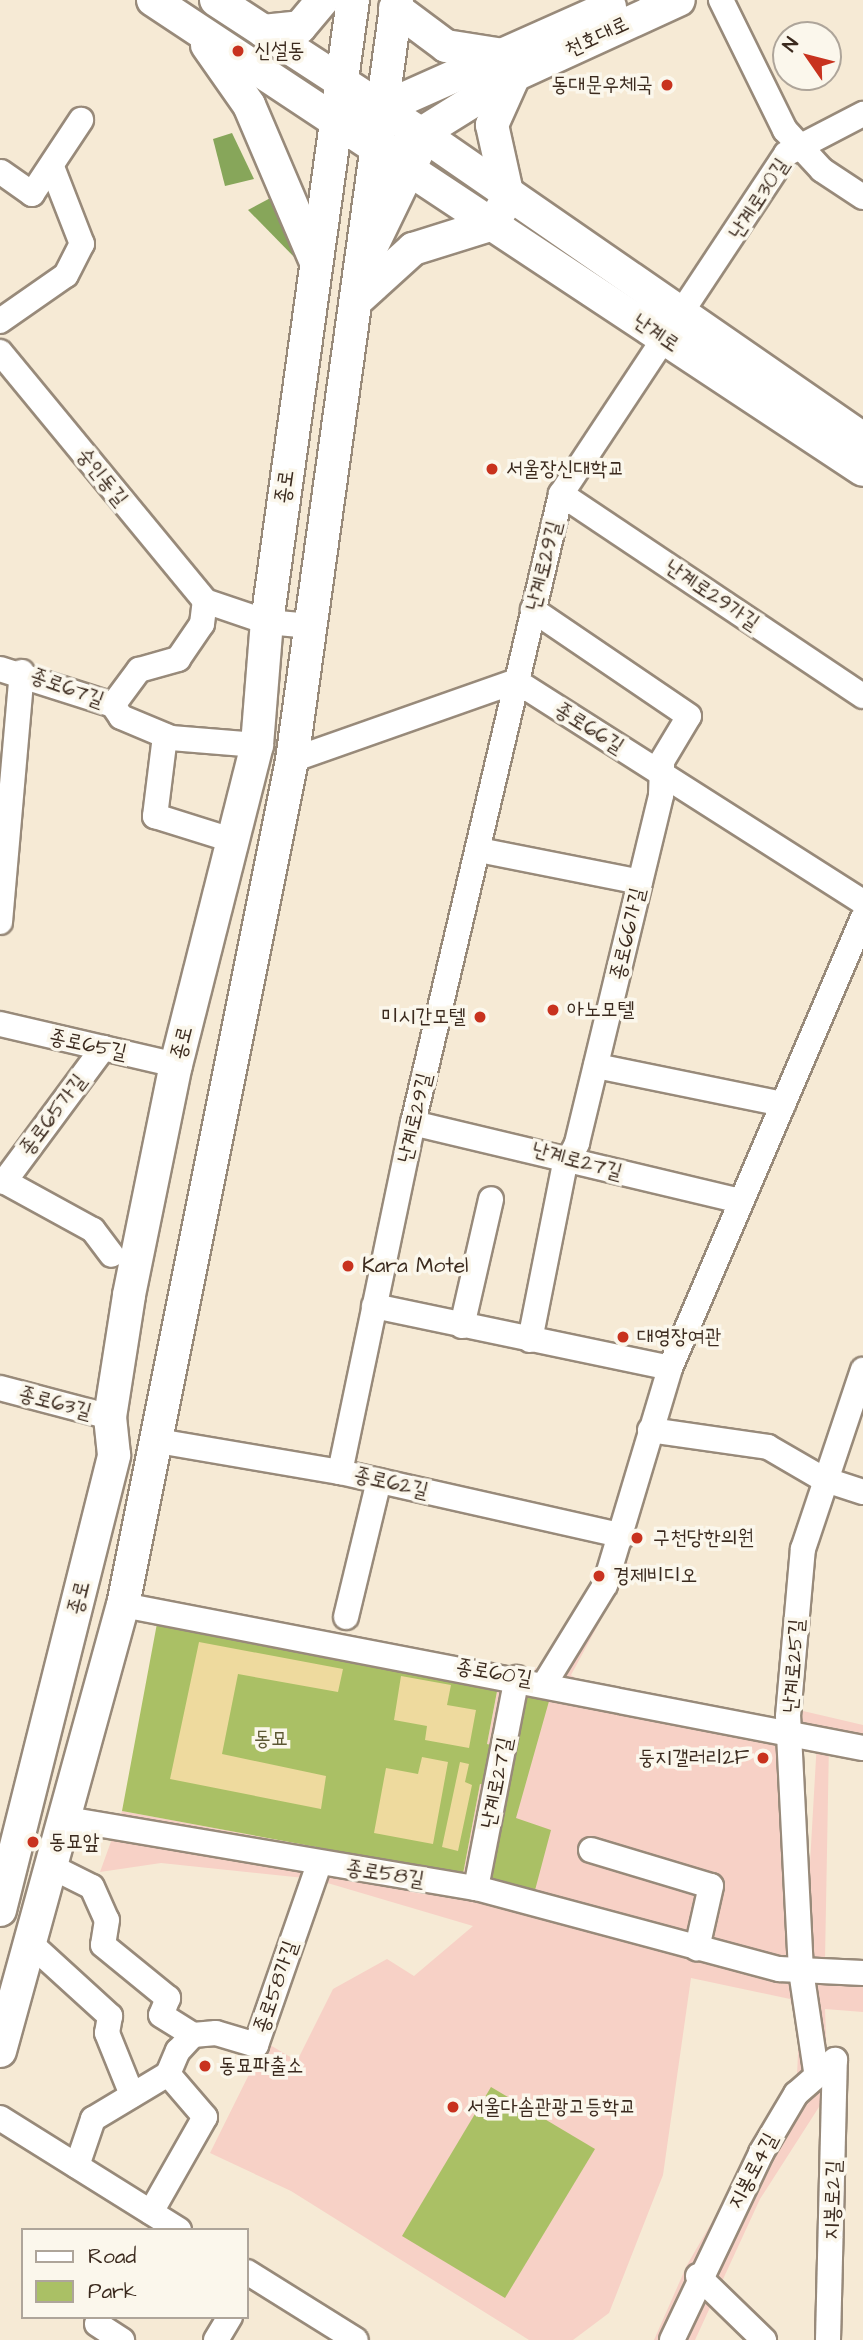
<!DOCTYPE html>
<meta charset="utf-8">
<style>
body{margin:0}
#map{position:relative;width:863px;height:2340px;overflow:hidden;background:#f6ead5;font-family:"Architects Daughter","Poor Story",sans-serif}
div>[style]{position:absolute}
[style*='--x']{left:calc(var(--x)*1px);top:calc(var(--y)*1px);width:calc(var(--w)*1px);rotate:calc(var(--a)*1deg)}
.built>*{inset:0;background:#f7d1c6}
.green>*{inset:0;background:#aac065}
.forest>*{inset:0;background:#87a65a}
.sand>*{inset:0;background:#eeda9e}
.roads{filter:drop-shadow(2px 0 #988a7a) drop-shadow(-2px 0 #988a7a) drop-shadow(0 2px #988a7a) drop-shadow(0 -2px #988a7a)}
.minor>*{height:24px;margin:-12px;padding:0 12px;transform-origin:12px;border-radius:12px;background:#fff}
.major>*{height:32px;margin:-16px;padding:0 16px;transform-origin:16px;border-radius:16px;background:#fff}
.dots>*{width:19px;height:19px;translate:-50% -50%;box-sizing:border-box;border:4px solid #fbf7ec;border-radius:50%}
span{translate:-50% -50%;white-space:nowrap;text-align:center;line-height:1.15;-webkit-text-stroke:7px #fbf7ec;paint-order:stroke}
.street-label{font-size:21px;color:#3b2a1e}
.poi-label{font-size:21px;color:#3b2a1e}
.left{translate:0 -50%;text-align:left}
.right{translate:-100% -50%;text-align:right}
.park-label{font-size:21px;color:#5c5733}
.legend{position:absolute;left:21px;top:2228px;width:228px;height:91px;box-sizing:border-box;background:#fbf7ec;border:2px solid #aea59a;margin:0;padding:9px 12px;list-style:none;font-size:21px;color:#3b2a1e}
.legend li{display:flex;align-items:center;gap:14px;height:35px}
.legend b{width:35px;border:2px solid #aea59a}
.north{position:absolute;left:772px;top:21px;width:70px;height:70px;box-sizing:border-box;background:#fbf7ec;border:2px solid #aea59a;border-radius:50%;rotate:305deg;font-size:19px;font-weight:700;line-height:28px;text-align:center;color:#3b2a1e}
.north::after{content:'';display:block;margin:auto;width:24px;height:32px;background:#c8321e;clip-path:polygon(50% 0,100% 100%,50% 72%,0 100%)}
</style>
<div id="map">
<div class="built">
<i style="clip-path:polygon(611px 1555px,631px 1564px,571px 1675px,592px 1690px,771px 1730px,786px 1707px,863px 1725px,863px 1746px,791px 1732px,805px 1950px,817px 1741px,829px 1743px,825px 1960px,863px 1960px,863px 2012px,825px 2009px,827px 2063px,835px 2082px,760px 2199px,695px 2340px,654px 2340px,687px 2265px,797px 2075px,799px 2032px,790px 1999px,691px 1978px,663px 2175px,609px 2313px,573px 2340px,529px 2340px,291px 2191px,210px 2153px,265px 2042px,297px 2061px,333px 1989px,387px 1959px,414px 1976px,473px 1926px,314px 1879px,161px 1863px,100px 1872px,122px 1811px,463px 1874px,480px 1784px,489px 1785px,496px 1746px,487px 1744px,499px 1682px,461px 1660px,541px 1669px)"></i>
</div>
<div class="green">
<i style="clip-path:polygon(158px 1618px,499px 1681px,487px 1744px,496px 1746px,489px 1785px,480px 1784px,463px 1874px,122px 1811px)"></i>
<i style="clip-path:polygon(521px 1683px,553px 1687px,516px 1818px,551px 1830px,534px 1894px,489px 1885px)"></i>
<i style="clip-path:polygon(491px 2087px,595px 2149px,505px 2298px,402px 2236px)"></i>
</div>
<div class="forest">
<i style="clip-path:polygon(232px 133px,254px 179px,225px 186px,213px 139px)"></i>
<i style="clip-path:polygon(276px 195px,299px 262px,248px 210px)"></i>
</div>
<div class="sand">
<i style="clip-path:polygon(199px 1642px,343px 1669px,338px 1692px,238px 1674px,222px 1754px,326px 1776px,321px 1809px,170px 1779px)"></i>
<i style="clip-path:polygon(401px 1676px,451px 1685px,447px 1705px,476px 1710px,469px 1748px,425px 1740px,427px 1726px,394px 1720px)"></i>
<i style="clip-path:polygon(422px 1757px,448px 1762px,433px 1844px,374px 1833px,386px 1768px,418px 1774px)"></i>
<i style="clip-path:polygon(460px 1762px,469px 1764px,465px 1782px,472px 1785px,458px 1851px,442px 1847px)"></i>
</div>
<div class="roads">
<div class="minor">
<i style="--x:721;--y:0;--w:145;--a:63.8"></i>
<i style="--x:785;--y:130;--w:54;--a:47.2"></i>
<i style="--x:822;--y:170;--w:49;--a:33.4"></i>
<i style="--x:1;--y:172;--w:38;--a:35"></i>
<i style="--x:32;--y:194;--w:89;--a:-56.5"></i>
<i style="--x:0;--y:321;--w:80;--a:-34.9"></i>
<i style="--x:66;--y:275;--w:35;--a:-63"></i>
<i style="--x:82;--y:244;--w:83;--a:-111.3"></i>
<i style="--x:0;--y:352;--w:323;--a:50.5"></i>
<i style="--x:205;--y:601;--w:65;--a:18.7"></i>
<i style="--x:267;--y:622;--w:44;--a:5.2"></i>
<i style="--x:561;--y:494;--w:363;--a:33.8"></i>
<i style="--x:0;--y:669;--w:119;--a:17.7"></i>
<i style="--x:113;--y:705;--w:14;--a:56"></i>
<i style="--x:121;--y:717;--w:54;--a:22.8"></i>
<i style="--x:171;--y:738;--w:86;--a:4.7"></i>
<i style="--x:113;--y:705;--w:44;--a:-53.4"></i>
<i style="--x:139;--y:670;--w:41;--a:-15.8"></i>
<i style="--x:178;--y:659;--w:42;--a:-55.6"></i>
<i style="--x:202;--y:624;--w:23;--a:-83"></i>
<i style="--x:165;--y:736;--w:81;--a:97.1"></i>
<i style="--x:155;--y:816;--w:84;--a:17.4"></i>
<i style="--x:292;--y:760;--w:238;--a:-19.4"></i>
<i style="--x:516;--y:681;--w:411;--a:32.5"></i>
<i style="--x:479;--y:850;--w:164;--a:11.2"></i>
<i style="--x:0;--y:922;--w:251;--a:-85"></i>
<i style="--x:0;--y:1024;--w:181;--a:13.1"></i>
<i style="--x:596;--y:1066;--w:191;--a:11.5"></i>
<i style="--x:413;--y:1123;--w:337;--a:13.4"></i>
<i style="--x:0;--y:1179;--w:106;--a:28.7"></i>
<i style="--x:93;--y:1230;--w:31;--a:53"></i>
<i style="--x:4;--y:1182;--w:167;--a:-53.5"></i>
<i style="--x:374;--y:1306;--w:302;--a:11.8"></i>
<i style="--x:462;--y:1326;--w:130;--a:-77.1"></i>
<i style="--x:530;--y:1340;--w:174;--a:-78.8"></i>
<i style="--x:564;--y:1169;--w:29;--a:-63"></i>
<i style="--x:577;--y:1143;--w:358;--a:-76.4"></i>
<i style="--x:661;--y:795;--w:34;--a:-88"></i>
<i style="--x:662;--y:761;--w:52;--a:-59"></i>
<i style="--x:689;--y:716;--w:189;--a:-145.8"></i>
<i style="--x:0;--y:1388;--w:114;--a:14.8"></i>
<i style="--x:650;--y:1430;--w:119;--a:8.2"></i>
<i style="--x:768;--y:1447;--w:64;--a:30.2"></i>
<i style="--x:823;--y:1479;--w:42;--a:18"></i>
<i style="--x:158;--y:1441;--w:185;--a:9.7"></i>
<i style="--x:340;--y:1472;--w:290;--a:12.7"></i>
<i style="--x:340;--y:1472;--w:357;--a:-78.2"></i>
<i style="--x:413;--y:1123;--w:646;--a:-76.76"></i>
<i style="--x:561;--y:494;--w:408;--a:-56.5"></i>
<i style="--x:786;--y:154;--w:87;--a:-27.5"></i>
<i style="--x:123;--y:1605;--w:754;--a:10.94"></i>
<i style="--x:346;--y:1617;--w:140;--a:-76.4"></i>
<i style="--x:545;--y:1683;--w:115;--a:-58.5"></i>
<i style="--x:605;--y:1585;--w:227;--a:-73.3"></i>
<i style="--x:670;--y:1368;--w:490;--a:-66.8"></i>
<i style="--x:67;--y:1819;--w:415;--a:9.6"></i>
<i style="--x:476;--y:1888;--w:314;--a:15"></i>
<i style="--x:779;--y:1969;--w:84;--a:2.7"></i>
<i style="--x:591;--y:1850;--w:125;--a:16.7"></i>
<i style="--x:711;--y:1886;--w:64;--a:102.7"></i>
<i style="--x:54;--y:1868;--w:42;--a:26.6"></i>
<i style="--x:92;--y:1887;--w:36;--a:66"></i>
<i style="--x:107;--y:1920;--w:25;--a:99"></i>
<i style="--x:103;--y:1945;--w:84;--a:39.2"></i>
<i style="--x:168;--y:1998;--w:18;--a:112"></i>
<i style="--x:161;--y:2015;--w:38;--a:32"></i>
<i style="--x:476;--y:1888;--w:214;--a:-79"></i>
<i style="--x:31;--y:1944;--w:107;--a:42.3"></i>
<i style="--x:110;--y:2016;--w:17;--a:100"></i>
<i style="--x:107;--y:2033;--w:67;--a:68"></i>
<i style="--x:816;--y:2071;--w:101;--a:-98.5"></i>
<i style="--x:801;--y:1971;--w:255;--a:-92.9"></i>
<i style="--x:788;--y:1716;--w:168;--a:-84.9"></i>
<i style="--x:803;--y:1549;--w:189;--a:-71.5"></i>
<i style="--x:0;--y:2118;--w:211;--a:32"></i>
<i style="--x:77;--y:2166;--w:50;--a:-71.2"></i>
<i style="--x:93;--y:2119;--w:87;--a:-31"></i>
<i style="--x:151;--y:2212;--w:109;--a:-60.4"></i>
<i style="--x:205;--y:2117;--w:57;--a:-130.7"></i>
<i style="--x:168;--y:2074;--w:25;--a:-67"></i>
<i style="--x:178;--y:2051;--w:22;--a:-47"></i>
<i style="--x:193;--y:2035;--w:23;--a:-5"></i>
<i style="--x:216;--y:2033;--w:42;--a:16.7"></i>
<i style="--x:256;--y:2045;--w:192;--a:-70.8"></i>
<i style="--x:247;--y:2272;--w:128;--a:32"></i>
<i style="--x:698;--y:2276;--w:92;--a:44.1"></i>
<i style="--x:97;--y:2324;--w:30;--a:33"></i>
<i style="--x:216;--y:2340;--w:27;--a:-59"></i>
<i style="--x:672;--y:2340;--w:207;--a:-64.5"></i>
<i style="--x:761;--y:2153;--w:69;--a:-59.3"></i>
<i style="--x:796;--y:2094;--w:52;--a:-41.1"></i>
<i style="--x:828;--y:2340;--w:280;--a:-88.6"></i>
</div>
<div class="major">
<i style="--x:153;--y:0;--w:851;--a:33.5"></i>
<i style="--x:216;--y:0;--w:249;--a:33.1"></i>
<i style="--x:425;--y:136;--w:533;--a:34.67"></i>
<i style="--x:395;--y:8;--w:64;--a:36.7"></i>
<i style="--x:446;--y:46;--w:58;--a:9"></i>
<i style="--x:263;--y:31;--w:37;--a:-6"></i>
<i style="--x:300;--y:27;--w:35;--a:-50"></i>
<i style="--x:207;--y:45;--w:73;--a:55"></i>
<i style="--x:249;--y:105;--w:168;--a:66.9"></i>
<i style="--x:367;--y:115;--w:266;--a:-24"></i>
<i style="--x:409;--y:141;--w:125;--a:-31.9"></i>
<i style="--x:515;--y:75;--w:180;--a:-24.6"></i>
<i style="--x:372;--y:246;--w:106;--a:-64.2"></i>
<i style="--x:357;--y:300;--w:76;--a:-42.3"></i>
<i style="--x:413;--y:249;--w:84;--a:-17.4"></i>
<i style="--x:493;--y:224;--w:31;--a:-61"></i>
<i style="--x:508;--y:197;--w:74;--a:-102.5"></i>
<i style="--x:492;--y:125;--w:54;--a:-65.8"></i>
<i style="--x:0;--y:1910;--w:469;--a:-75.9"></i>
<i style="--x:114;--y:1455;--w:38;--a:-96"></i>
<i style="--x:110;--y:1417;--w:123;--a:-81.1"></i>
<i style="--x:129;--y:1295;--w:235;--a:-78.5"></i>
<i style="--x:176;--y:1065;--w:330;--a:-75.8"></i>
<i style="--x:257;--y:745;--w:123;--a:-85.4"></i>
<i style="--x:267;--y:622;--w:628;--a:-82.13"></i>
<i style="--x:0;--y:2051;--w:463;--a:-74.6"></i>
<i style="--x:123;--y:1605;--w:862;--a:-78.69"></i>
<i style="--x:292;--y:760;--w:767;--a:-82.13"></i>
</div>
</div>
<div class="dots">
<i style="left:238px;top:51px;background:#c8321e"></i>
<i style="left:667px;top:85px;background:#c8321e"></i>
<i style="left:492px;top:469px;background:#c8321e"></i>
<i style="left:553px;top:1010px;background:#c8321e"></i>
<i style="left:480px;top:1017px;background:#c8321e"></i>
<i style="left:348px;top:1266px;background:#c8321e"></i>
<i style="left:623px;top:1337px;background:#c8321e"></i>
<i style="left:637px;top:1538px;background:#c8321e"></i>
<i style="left:599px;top:1576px;background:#c8321e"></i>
<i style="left:763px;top:1758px;background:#c8321e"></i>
<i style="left:33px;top:1842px;background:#c8321e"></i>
<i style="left:205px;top:2066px;background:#c8321e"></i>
<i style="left:453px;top:2107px;background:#c8321e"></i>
</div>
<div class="street-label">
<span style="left:597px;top:37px;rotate:-25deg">천호대로</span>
<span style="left:759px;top:199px;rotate:-57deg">난계로30길</span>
<span style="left:656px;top:333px;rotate:34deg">난계로</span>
<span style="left:102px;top:477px;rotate:51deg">숭인동길</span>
<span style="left:285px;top:487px;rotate:-82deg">종로</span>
<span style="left:544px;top:566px;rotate:-76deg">난계로29길</span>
<span style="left:712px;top:595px;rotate:34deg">난계로29가길</span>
<span style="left:67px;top:688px;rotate:20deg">종로67길</span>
<span style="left:589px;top:728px;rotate:32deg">종로66길</span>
<span style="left:628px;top:934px;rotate:-77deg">종로66가길</span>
<span style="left:182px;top:1043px;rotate:-76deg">종로</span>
<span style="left:88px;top:1045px;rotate:12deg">종로65길</span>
<span style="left:53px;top:1115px;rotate:-53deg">종로65가길</span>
<span style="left:415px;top:1118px;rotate:-77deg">난계로29길</span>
<span style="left:577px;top:1161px;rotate:15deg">난계로27길</span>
<span style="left:55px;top:1403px;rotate:15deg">종로63길</span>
<span style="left:391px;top:1483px;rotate:13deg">종로62길</span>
<span style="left:79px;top:1598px;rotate:-76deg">종로</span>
<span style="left:794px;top:1666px;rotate:-86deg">난계로25길</span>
<span style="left:494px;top:1673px;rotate:10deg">종로60길</span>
<span style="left:497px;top:1783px;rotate:-79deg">난계로27길</span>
<span style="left:385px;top:1874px;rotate:9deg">종로58길</span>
<span style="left:276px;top:1987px;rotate:-71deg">종로58가길</span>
<span style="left:753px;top:2171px;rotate:-62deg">지봉로4길</span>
<span style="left:833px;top:2200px;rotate:-88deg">지봉로2길</span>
</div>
<div class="poi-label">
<span class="left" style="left:254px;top:51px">신설동</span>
<span class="right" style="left:653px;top:85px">동대문우체국</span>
<span class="left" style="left:506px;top:469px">서울장신대학교</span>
<span class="left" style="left:567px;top:1010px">아노모텔</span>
<span class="right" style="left:466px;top:1017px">미시간모텔</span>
<span class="left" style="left:362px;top:1266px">Kara Motel</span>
<span class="left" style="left:637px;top:1337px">대영장여관</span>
<span class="left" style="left:653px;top:1538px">구천당한의원</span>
<span class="left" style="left:613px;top:1576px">경제비디오</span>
<span class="right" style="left:749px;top:1758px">둥지갤러리2F</span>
<span class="left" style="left:49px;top:1842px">동묘앞</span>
<span class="left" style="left:219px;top:2066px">동묘파출소</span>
<span class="left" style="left:467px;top:2107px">서울다솜관광고등학교</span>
</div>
<div class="park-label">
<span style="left:271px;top:1739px">동묘</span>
</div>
<ul class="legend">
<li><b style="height:9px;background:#fff"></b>Road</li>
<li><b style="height:19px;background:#aac065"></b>Park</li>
</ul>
<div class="north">N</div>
</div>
